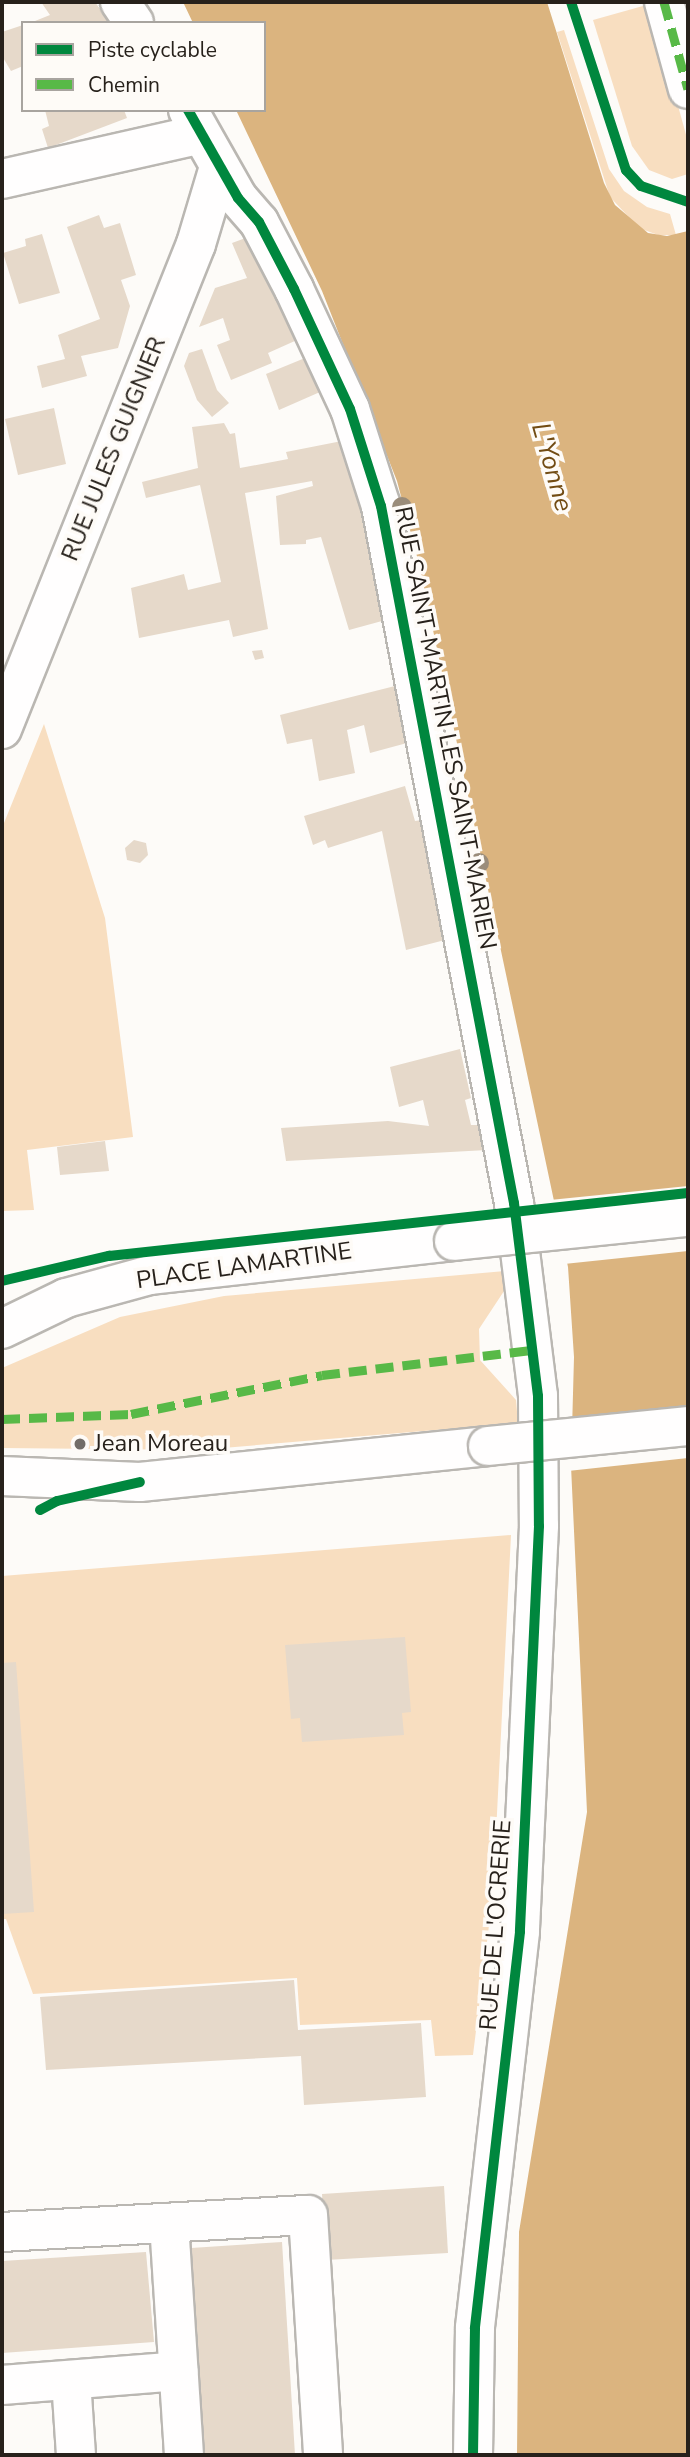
<!DOCTYPE html>
<style>
body{margin:0}
#map{position:relative;width:690px;height:2457px;overflow:hidden;background:#fdfbf8;font-family:"Nunito Sans",sans-serif}
div>[style]{position:absolute}
[style*='--x']{left:calc(var(--x)*1px);top:calc(var(--y)*1px);width:calc(var(--w)*1px);rotate:calc(var(--a)*1deg)}
.green>*{inset:0;background:#f8dec0}
.water>*{inset:0;background:#dbb47f}
.pier>*{inset:0;background:#fdfbf8}
.building>*{inset:0;background:#e6d9ca}
.roads{filter:drop-shadow(2px 0 #bab7b2) drop-shadow(-2px 0 #bab7b2) drop-shadow(0 2px #bab7b2) drop-shadow(0 -2px #bab7b2)}
.minor>*{height:38px;margin:-19px;padding:0 19px;transform-origin:19px;border-radius:19px;background:#fffefe}
.major>*{height:38px;margin:-19px;padding:0 19px;transform-origin:19px;border-radius:19px;background:#fffefe}
.bridges{filter:drop-shadow(2px 0 #bab7b2) drop-shadow(-2px 0 #bab7b2) drop-shadow(0 2px #bab7b2) drop-shadow(0 -2px #bab7b2)}
.major-bridge>*{height:38px;margin:-19px;padding:0 19px;transform-origin:19px;border-radius:19px;background:#fffefe}
.quiet>*{height:9px;margin-top:-4.5px;transform-origin:0;background:repeating-linear-gradient(90deg,#58b947 0 18px,transparent 0 27px)}
.cycleway>*{height:10px;margin:-5px;padding:0 5px;transform-origin:5px;border-radius:5px;background:#00873e}
.trees>*{width:20px;height:20px;margin:-10px;border-radius:50%;background:#9a8c7a}
.dots>*{width:19px;height:19px;translate:-50% -50%;box-sizing:border-box;border:4px solid #fefbf7;border-radius:50%}
span{translate:-50% -50%;white-space:nowrap;text-align:center;line-height:1.15;-webkit-text-stroke:7px #fefbf7;paint-order:stroke}
.street-label{font-size:24px;color:#27211b}
.poi-label{font-size:24px;color:#27211b}
.left{translate:0 -50%;text-align:left}
.water-label{font-size:26px;color:#724c14;font-style:italic}
.frame{position:absolute;inset:0;border:4px solid #27211b;pointer-events:none}
.legend{position:absolute;left:21px;top:21px;width:245px;height:91px;box-sizing:border-box;background:#fefbf7;border:2px solid #a8a49f;margin:0;padding:9px 12px;list-style:none;font-size:21px;color:#27211b}
.legend li{display:flex;align-items:center;gap:14px;height:35px}
.legend b{width:35px;border:2px solid #a8a49f}
</style>
<div id="map">
<div class="green">
<i style="clip-path:polygon(650px 4px,688px 142px,688px 174px,672px 179px,649px 170px,632px 146px,593px 20px)"></i>
<i style="clip-path:polygon(564px 30px,609px 169px,624px 191px,647px 207px,670px 214px,676px 235px,658px 235px,639px 228px,610px 197px,557px 32px)"></i>
<i style="clip-path:polygon(44px 724px,105px 918px,133px 1137px,27px 1150px,34px 1210px,2px 1211px,2px 828px)"></i>
<i style="clip-path:polygon(505px 1271px,506px 1288px,479px 1329px,480px 1360px,516px 1400px,518px 1423px,199px 1450px,2px 1448px,2px 1368px,120px 1317px,224px 1296px)"></i>
<i style="clip-path:polygon(511px 1535px,493px 1893px,473px 2055px,435px 2056px,431px 2020px,300px 2025px,297px 1978px,33px 1994px,6px 1919px,2px 1919px,2px 1576px)"></i>
</div>
<div class="water">
<i style="clip-path:polygon(183px 2px,547px 2px,604px 183px,615px 205px,648px 233px,667px 236px,688px 231px,688px 2455px,517px 2455px,519px 2232px,587px 1812px,571px 1466px,574px 1357px,568px 1267px,419px 564px,397px 481px,322px 291px,236px 110px,264px 110px,264px 23px,193px 23px)"></i>
</div>
<div class="pier">
<i style="clip-path:polygon(688px 1186px,688px 1251px,564px 1264px,550px 1200px)"></i>
<i style="clip-path:polygon(688px 1408px,688px 1458px,568px 1471px,569px 1420px)"></i>
</div>
<div class="building">
<i style="clip-path:polygon(41px 2px,95px 2px,110px 23px,30px 23px,50px 15px)"></i>
<i style="clip-path:polygon(23px 25px,23px 66px,11px 71px,2px 56px,2px 32px)"></i>
<i style="clip-path:polygon(45px 110px,124px 110px,127px 118px,48px 148px,42px 129px,49px 126px)"></i>
<i style="clip-path:polygon(99px 215px,104px 228px,120px 223px,136px 275px,121px 280px,130px 306px,118px 348px,81px 356px,87px 376px,42px 388px,37px 366px,65px 359px,58px 335px,100px 319px,67px 227px)"></i>
<i style="clip-path:polygon(42px 234px,60px 293px,19px 304px,3px 253px,26px 246px,25px 239px)"></i>
<i style="clip-path:polygon(251px 236px,297px 340px,268px 353px,272px 363px,231px 380px,217px 345px,230px 340px,223px 318px,199px 327px,215px 288px,247px 278px,232px 243px)"></i>
<i style="clip-path:polygon(202px 349px,217px 390px,229px 403px,212px 417px,197px 400px,184px 366px,189px 353px)"></i>
<i style="clip-path:polygon(305px 358px,320px 392px,279px 410px,266px 374px)"></i>
<i style="clip-path:polygon(54px 408px,66px 464px,18px 475px,5px 419px)"></i>
<i style="clip-path:polygon(224px 423px,230px 434px,235px 433px,240px 468px,288px 459px,286px 452px,347px 440px,382px 621px,349px 630px,321px 537px,306px 540px,306px 544px,280px 545px,276px 496px,313px 486px,312px 481px,245px 493px,268px 629px,233px 637px,229px 620px,139px 638px,131px 588px,184px 574px,188px 590px,221px 582px,200px 485px,146px 498px,142px 482px,198px 468px,192px 427px)"></i>
<i style="clip-path:polygon(262px 650px,264px 658px,255px 660px,252px 651px)"></i>
<i style="clip-path:polygon(395px 686px,407px 743px,370px 753px,364px 725px,347px 730px,355px 773px,319px 781px,312px 739px,287px 744px,280px 715px)"></i>
<i style="clip-path:polygon(405px 786px,415px 821px,422px 820px,445px 940px,406px 950px,382px 831px,328px 848px,325px 840px,313px 845px,304px 816px)"></i>
<i style="clip-path:polygon(134px 840px,146px 843px,148px 855px,140px 863px,127px 860px,125px 848px)"></i>
<i style="clip-path:polygon(460px 1049px,471px 1098px,465px 1100px,471px 1125px,482px 1125px,487px 1150px,286px 1161px,281px 1128px,388px 1121px,429px 1126px,423px 1100px,399px 1107px,390px 1067px)"></i>
<i style="clip-path:polygon(105px 1141px,109px 1171px,60px 1175px,57px 1147px)"></i>
<i style="clip-path:polygon(405px 1637px,411px 1712px,402px 1713px,404px 1735px,302px 1742px,300px 1718px,291px 1719px,285px 1645px)"></i>
<i style="clip-path:polygon(16px 1662px,34px 1912px,2px 1914px,2px 1663px)"></i>
<i style="clip-path:polygon(294px 1980px,298px 2030px,421px 2023px,426px 2097px,304px 2105px,301px 2056px,46px 2070px,40px 1997px)"></i>
<i style="clip-path:polygon(444px 2186px,448px 2253px,326px 2260px,322px 2194px)"></i>
<i style="clip-path:polygon(282px 2242px,295px 2455px,203px 2455px,191px 2248px)"></i>
<i style="clip-path:polygon(146px 2252px,154px 2342px,2px 2353px,2px 2261px)"></i>
</div>
<div class="roads">
<div class="minor">
<i style="--x:120;--y:2;--w:25;--a:56"></i>
<i style="--x:664;--y:2;--w:90;--a:74.6"></i>
<i style="--x:188;--y:110;--w:101;--a:60.4"></i>
<i style="--x:238;--y:198;--w:32;--a:49"></i>
<i style="--x:259;--y:222;--w:76;--a:62.4"></i>
<i style="--x:294;--y:289;--w:132;--a:65"></i>
<i style="--x:350;--y:409;--w:102;--a:72.3"></i>
<i style="--x:381;--y:506;--w:710;--a:79.2"></i>
<i style="--x:514;--y:1203;--w:194;--a:82.9"></i>
<i style="--x:538;--y:1396;--w:130;--a:89.6"></i>
<i style="--x:539;--y:1526;--w:406;--a:92.7"></i>
<i style="--x:520;--y:1932;--w:399;--a:96.5"></i>
<i style="--x:475;--y:2328;--w:127;--a:90.9"></i>
<i style="--x:2;--y:179;--w:204;--a:-12.7"></i>
<i style="--x:2;--y:729;--w:522;--a:-68.2"></i>
<i style="--x:196;--y:244;--w:80;--a:-73.4"></i>
<i style="--x:169;--y:2223;--w:232;--a:86.3"></i>
<i style="--x:2;--y:2232;--w:306;--a:-3.2"></i>
<i style="--x:308;--y:2215;--w:240;--a:86.4"></i>
<i style="--x:71;--y:2380;--w:75;--a:86.2"></i>
<i style="--x:2;--y:2385;--w:177;--a:-4.5"></i>
</div>
<div class="major">
<i style="--x:2;--y:1329;--w:71;--a:-25.8"></i>
<i style="--x:66;--y:1298;--w:87;--a:-15.3"></i>
<i style="--x:150;--y:1275;--w:306;--a:-6.4"></i>
<i style="--x:2;--y:1476;--w:138;--a:2.5"></i>
<i style="--x:140;--y:1482;--w:350;--a:-5.9"></i>
</div>
</div>
<div class="bridges">
<div class="major-bridge">
<i style="--x:454;--y:1241;--w:235;--a:-5.9"></i>
<i style="--x:488;--y:1446;--w:201;--a:-5.7"></i>
</div>
</div>
<div class="quiet">
<i style="--x:664;--y:2;--w:90;--a:74.6"></i>
<i style="--x:2;--y:1419;--w:129;--a:-2.2"></i>
<i style="--x:131;--y:1414;--w:195;--a:-11.5"></i>
<i style="--x:322;--y:1375;--w:211;--a:-6.8"></i>
</div>
<div class="cycleway">
<i style="--x:571;--y:2;--w:177;--a:71.9"></i>
<i style="--x:626;--y:170;--w:22;--a:47"></i>
<i style="--x:641;--y:186;--w:50;--a:18.8"></i>
<i style="--x:188;--y:110;--w:101;--a:60.4"></i>
<i style="--x:238;--y:198;--w:32;--a:49"></i>
<i style="--x:259;--y:222;--w:76;--a:62.4"></i>
<i style="--x:294;--y:289;--w:132;--a:65"></i>
<i style="--x:350;--y:409;--w:102;--a:72.3"></i>
<i style="--x:381;--y:506;--w:710;--a:79.2"></i>
<i style="--x:514;--y:1203;--w:194;--a:82.9"></i>
<i style="--x:538;--y:1396;--w:130;--a:89.6"></i>
<i style="--x:539;--y:1526;--w:406;--a:92.7"></i>
<i style="--x:520;--y:1932;--w:399;--a:96.5"></i>
<i style="--x:475;--y:2328;--w:127;--a:90.9"></i>
<i style="--x:2;--y:1281;--w:110;--a:-13.2"></i>
<i style="--x:109;--y:1256;--w:582;--a:-6.21"></i>
<i style="--x:40;--y:1510;--w:19;--a:-28"></i>
<i style="--x:57;--y:1501;--w:85;--a:-12.9"></i>
</div>
<div class="trees">
<i style="left:402px;top:507px"></i>
<i style="left:479px;top:863px"></i>
</div>
<div class="dots">
<i style="left:80px;top:1444px;background:#726d68"></i>
</div>
<div class="street-label">
<span style="left:114px;top:449px;rotate:-68deg">RUE JULES GUIGNIER</span>
<span style="left:445px;top:728px;rotate:79deg">RUE SAINT-MARTIN LES SAINT-MARIEN</span>
<span style="left:244px;top:1266px;rotate:-8deg">PLACE LAMARTINE</span>
<span style="left:496px;top:1925px;rotate:-86deg">RUE DE L'OCRERIE</span>
</div>
<div class="poi-label">
<span class="left" style="left:94px;top:1444px">Jean Moreau</span>
</div>
<div class="water-label">
<span style="left:552px;top:467px;rotate:74deg">L'Yonne</span>
</div>
<div class="frame"></div>
<ul class="legend">
<li><b style="height:9px;background:#00873e"></b>Piste cyclable</li>
<li><b style="height:9px;background:#58b947"></b>Chemin</li>
</ul>
</div>
